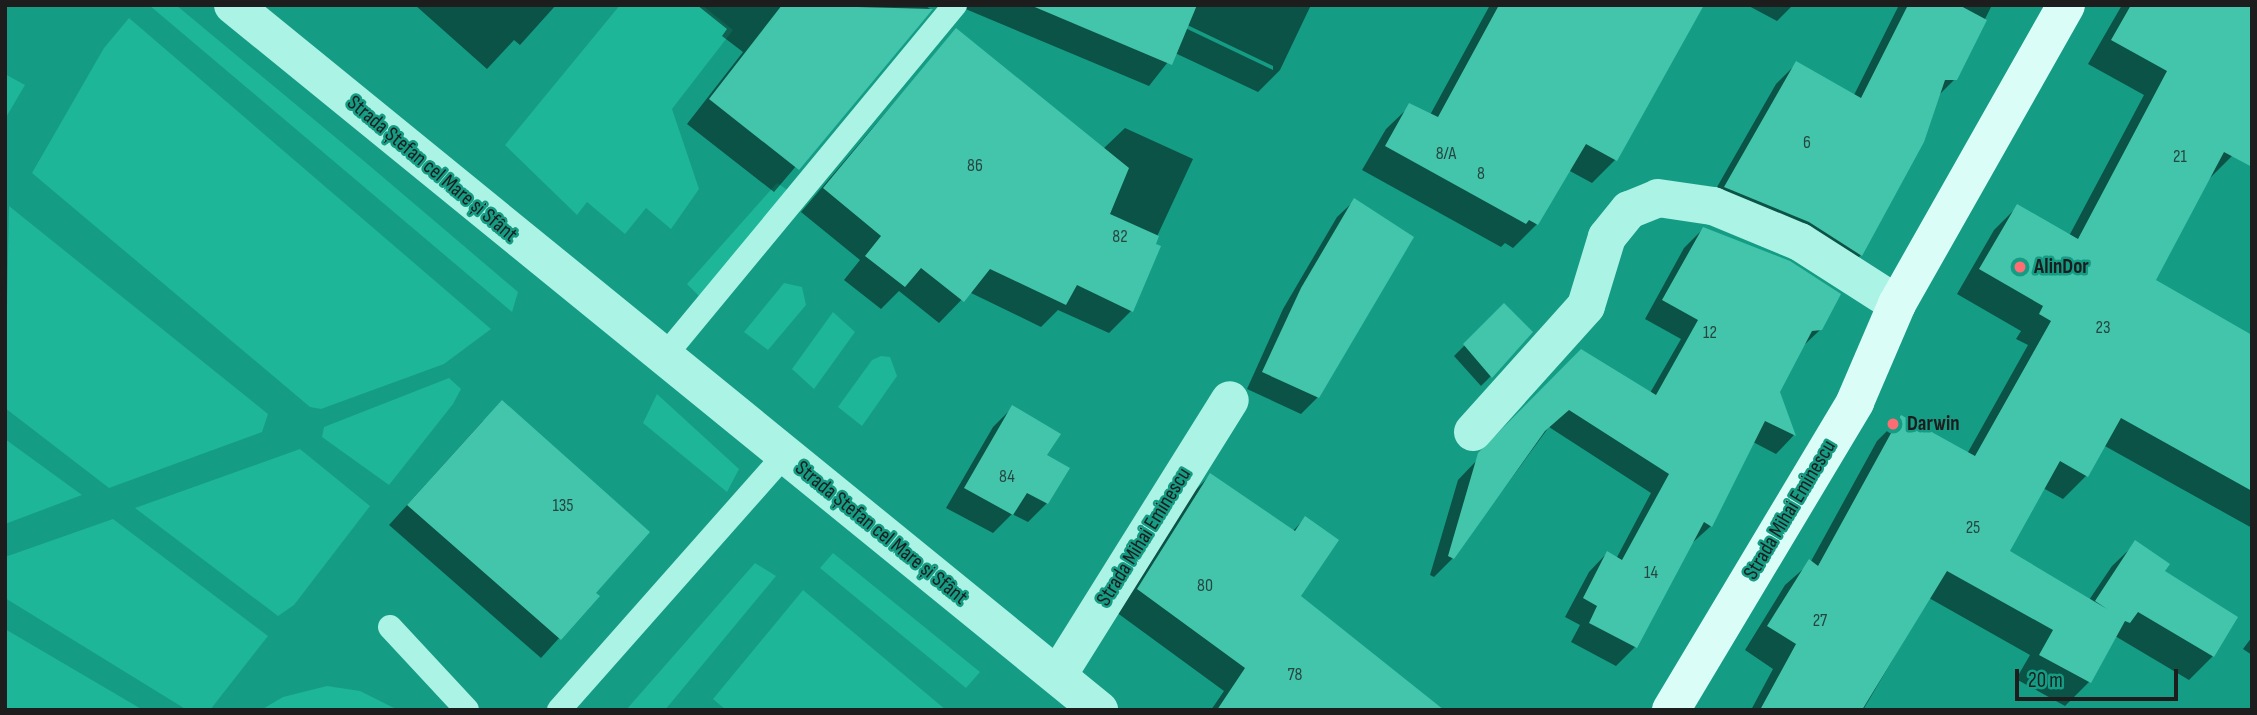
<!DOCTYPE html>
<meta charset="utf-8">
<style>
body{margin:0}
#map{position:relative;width:2257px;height:715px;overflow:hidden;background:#159c84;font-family:"Sofia Sans Condensed",sans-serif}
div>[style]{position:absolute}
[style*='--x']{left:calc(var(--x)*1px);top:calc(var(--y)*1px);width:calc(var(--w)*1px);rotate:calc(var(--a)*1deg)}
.green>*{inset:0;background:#1db698}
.shadow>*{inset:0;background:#0007}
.building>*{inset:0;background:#43c5ac}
.service>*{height:24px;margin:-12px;padding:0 12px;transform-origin:12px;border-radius:12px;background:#abf3e5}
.minor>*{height:38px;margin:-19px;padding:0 19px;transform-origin:19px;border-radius:19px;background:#abf3e5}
.tertiary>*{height:38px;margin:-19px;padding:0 19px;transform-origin:19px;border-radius:19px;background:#abf3e5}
.secondary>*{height:38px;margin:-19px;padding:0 19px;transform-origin:19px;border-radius:19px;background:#dbfdf7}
.dots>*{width:19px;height:19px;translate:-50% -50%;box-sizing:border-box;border:4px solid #159c84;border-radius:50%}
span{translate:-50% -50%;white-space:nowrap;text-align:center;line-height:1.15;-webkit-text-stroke:5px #159c84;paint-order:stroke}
.number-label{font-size:18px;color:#264741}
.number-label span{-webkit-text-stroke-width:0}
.street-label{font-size:21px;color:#1d1d1d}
.poi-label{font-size:21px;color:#1d1d1d;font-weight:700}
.left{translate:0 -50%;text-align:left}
.frame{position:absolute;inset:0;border:7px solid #1d1d1d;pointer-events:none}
.scale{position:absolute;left:2015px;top:669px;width:163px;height:32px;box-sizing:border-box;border:4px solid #1d1d1d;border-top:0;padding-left:9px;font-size:21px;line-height:24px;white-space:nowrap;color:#1d1d1d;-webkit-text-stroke:5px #159c84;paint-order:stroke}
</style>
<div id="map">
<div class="green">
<i style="clip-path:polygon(149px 5px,176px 5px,364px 161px,518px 292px,512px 312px)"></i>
<i style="clip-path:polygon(620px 5px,702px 5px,733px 30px,672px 109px,699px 189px,671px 229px,646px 208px,625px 234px,587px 202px,577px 215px,505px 145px)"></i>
<i style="clip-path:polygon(129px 18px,491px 329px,444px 364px,321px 409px,310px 407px,32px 173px,104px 48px)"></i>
<i style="clip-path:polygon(5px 74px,25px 85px,5px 119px)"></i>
<i style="clip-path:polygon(777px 183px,789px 191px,704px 301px,687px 284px)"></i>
<i style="clip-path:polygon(9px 206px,268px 414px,262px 432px,109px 488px,5px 408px)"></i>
<i style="clip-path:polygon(784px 283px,802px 287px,806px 305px,768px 350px,744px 332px)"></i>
<i style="clip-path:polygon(833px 312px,855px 332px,814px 389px,792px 369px)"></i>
<i style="clip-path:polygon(881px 356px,890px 357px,897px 376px,862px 426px,838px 407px,872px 360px)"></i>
<i style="clip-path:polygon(449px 378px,461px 389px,453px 404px,389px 485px,322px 437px,324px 427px)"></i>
<i style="clip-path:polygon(657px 394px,739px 469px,727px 492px,643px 423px)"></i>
<i style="clip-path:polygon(5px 439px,82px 495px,5px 524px)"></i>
<i style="clip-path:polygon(300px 449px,370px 506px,294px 605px,278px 616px,135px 508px)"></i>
<i style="clip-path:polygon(113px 519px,268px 636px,210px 710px,187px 710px,5px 598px,5px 557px)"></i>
<i style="clip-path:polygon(833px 553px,980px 672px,966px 688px,820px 568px)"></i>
<i style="clip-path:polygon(755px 563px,776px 576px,665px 710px,626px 710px)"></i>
<i style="clip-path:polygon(803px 590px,946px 710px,726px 710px,713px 699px)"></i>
<i style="clip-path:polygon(5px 629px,143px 710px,5px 710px)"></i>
<i style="clip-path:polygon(327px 686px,360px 691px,398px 710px,261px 710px,283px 697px)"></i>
</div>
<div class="shadow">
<i style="clip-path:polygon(415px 5px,556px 5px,520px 45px,514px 40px,487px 69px)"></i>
<i style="clip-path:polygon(697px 5px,925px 5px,930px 9px,774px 192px,687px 124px,743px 52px,722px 36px,727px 29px)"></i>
<i style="clip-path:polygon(evenodd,956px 5px,1311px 5px,1280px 70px,1258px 92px,1175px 53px,1149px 86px,956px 5px,1181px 22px,1273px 66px,1273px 70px,1179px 25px,1181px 22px)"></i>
<i style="clip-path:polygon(1490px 5px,1701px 5px,1616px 159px,1592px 183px,1568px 170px,1537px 224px,1513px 248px,1505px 243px,1501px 247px,1362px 170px,1386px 129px,1410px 106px,1430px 115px)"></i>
<i style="clip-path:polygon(1747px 5px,1793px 5px,1777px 21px)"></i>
<i style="clip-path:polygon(1899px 5px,1992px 5px,1955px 79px,1938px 96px,1861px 255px,1840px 276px,1705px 208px,1776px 84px,1797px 63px,1854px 95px)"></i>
<i style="clip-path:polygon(2122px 5px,2252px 5px,2232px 156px,2208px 180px,2153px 281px,2252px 359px,2252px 528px,2103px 445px,2087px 475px,2063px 499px,2043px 488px,2008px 552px,2089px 600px,2112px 566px,2136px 543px,2162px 572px,2236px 618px,2213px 656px,2189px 680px,2115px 636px,2089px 682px,2065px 706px,2016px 679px,2030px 655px,1929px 598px,1863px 710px,1751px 710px,1773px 669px,1745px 650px,1785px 585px,1810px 563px,1877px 441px,1901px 417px,1967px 454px,2028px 345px,2016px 339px,2021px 331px,1957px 294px,1994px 230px,2018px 206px,2069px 236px,2144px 95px,2088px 64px)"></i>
<i style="clip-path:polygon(956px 30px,1103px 149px,1125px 128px,1193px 159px,1153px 245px,1131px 311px,1109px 333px,1058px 310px,1041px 327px,969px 292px,939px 323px,899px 291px,881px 309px,844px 280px,860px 260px,801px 212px)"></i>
<i style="clip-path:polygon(1354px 201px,1318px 397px,1301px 414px,1247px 389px,1283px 309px,1337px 217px)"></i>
<i style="clip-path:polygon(1703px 229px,1821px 329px,1801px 348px,1778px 392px,1794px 435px,1776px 454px,1753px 442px,1711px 526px,1691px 544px,1635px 647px,1616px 666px,1571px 642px,1580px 625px,1565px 617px,1589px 572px,1607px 553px,1616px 559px,1651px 493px,1549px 427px,1453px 558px,1434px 577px,1430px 575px,1458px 480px,1563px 370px,1650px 393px,1681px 339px,1645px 319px,1684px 248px)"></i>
<i style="clip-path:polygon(1504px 306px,1491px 376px,1481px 386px,1454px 356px)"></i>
<i style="clip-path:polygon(1012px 408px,1047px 503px,1028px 522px,1012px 514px,993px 533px,946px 508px,993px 427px)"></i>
<i style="clip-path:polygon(483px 421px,597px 596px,541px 658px,389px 525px)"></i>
<i style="clip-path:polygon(1210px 475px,1293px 531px,1305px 518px,1298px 597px,1420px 710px,1211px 710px,1224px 691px,1116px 612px,1188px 498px)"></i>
<i style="clip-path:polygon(2252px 637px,2252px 655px,2243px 649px)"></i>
</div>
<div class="building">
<i style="clip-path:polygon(782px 5px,933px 9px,799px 170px,709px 99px)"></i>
<i style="clip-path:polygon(1030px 5px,1197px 5px,1172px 65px)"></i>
<i style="clip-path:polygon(1499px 5px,1704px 5px,1617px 161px,1586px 144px,1538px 225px,1529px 220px,1526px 224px,1385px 146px,1409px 103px,1438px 117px)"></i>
<i style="clip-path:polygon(1908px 5px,1959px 5px,1987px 20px,1957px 80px,1945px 80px,1924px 142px,1862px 256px,1809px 222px,1724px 187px,1796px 61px,1861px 98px)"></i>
<i style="clip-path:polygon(2131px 5px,2252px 5px,2252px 167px,2224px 152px,2156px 280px,2252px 335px,2252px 491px,2121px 418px,2088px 477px,2060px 461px,2010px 551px,2107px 609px,2095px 601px,2135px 540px,2170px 564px,2165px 571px,2238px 617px,2214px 657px,2138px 612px,2130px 623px,2125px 621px,2091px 683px,2039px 655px,2053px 630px,1947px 571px,1862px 710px,1760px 710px,1796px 644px,1767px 626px,1809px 559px,1818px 566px,1901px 415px,1975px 456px,2051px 321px,2039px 314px,2043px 306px,1979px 269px,2017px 204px,2078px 239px,2167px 71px,2111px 40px)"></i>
<i style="clip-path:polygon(956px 28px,1129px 168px,1110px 214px,1159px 236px,1156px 244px,1161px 246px,1133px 312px,1077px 285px,1066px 305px,990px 269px,964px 302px,921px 268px,905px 287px,865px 256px,881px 236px,823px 188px)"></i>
<i style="clip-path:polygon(1354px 198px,1414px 237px,1319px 398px,1262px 372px,1301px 288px)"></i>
<i style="clip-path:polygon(1703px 227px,1790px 261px,1841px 294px,1822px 330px,1812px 331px,1780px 392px,1796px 436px,1765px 421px,1712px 527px,1704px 522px,1637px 648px,1589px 623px,1597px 606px,1583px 598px,1607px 551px,1622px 560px,1669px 474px,1569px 410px,1545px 431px,1454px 559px,1448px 556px,1478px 453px,1581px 349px,1656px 395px,1698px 320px,1662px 300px)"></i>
<i style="clip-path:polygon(1504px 303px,1533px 332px,1492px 378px,1463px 344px)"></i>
<i style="clip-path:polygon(502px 400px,650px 532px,596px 593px,600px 596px,561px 640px,407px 505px)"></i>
<i style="clip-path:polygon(1012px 405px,1061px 434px,1047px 455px,1070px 468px,1048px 504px,1027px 493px,1013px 515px,964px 488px)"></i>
<i style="clip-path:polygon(1210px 473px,1295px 531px,1305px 516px,1339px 540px,1301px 596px,1444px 710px,1217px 710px,1245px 668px,1137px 589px)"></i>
</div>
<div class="service">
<i style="--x:662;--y:359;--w:460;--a:-50.4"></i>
<i style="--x:390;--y:627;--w:113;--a:47.1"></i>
<i style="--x:559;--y:710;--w:339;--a:-48.5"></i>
</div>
<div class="minor">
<i style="--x:1473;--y:432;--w:169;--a:-48.1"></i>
<i style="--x:1586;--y:306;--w:72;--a:-73.1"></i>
<i style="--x:1607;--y:237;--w:35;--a:-51"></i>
<i style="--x:1629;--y:210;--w:31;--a:-22"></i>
<i style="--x:1658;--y:198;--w:56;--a:8.3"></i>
<i style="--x:1713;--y:206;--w:94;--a:22.5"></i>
<i style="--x:1800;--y:242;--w:115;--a:32.6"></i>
<i style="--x:1058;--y:675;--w:324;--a:-58"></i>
</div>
<div class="tertiary">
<i style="--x:233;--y:5;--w:1117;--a:39.15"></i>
</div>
<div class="secondary">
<i style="--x:1671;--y:710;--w:359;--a:-59.1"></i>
<i style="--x:1855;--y:402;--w:107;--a:-66.8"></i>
<i style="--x:1897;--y:304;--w:343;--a:-60.5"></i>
</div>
<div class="dots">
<i style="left:2020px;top:267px;background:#ff6d72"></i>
<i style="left:1893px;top:424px;background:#ff6d72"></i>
</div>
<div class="number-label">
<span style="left:1807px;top:143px">6</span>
<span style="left:1446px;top:154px">8/A</span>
<span style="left:2180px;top:157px">21</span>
<span style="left:975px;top:166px">86</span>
<span style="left:1481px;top:174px">8</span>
<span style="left:1120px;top:237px">82</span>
<span style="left:2103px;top:328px">23</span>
<span style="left:1710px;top:333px">12</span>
<span style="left:1007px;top:477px">84</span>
<span style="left:563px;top:506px">135</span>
<span style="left:1973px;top:528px">25</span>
<span style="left:1651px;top:573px">14</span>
<span style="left:1205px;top:586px">80</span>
<span style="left:1820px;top:621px">27</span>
<span style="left:1295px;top:675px">78</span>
</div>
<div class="street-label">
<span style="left:432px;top:169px;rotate:40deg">Strada Ștefan cel Mare și Sfânt</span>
<span style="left:1790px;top:510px;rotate:-59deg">Strada Mihai Eminescu</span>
<span style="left:881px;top:533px;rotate:39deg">Strada Ștefan cel Mare și Sfânt</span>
<span style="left:1144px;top:537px;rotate:-58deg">Strada Mihai Eminescu</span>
</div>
<div class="poi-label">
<span class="left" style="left:2034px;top:267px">AlinDor</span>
<span class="left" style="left:1907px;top:424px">Darwin</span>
</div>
<div class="frame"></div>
<div class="scale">20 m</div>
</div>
